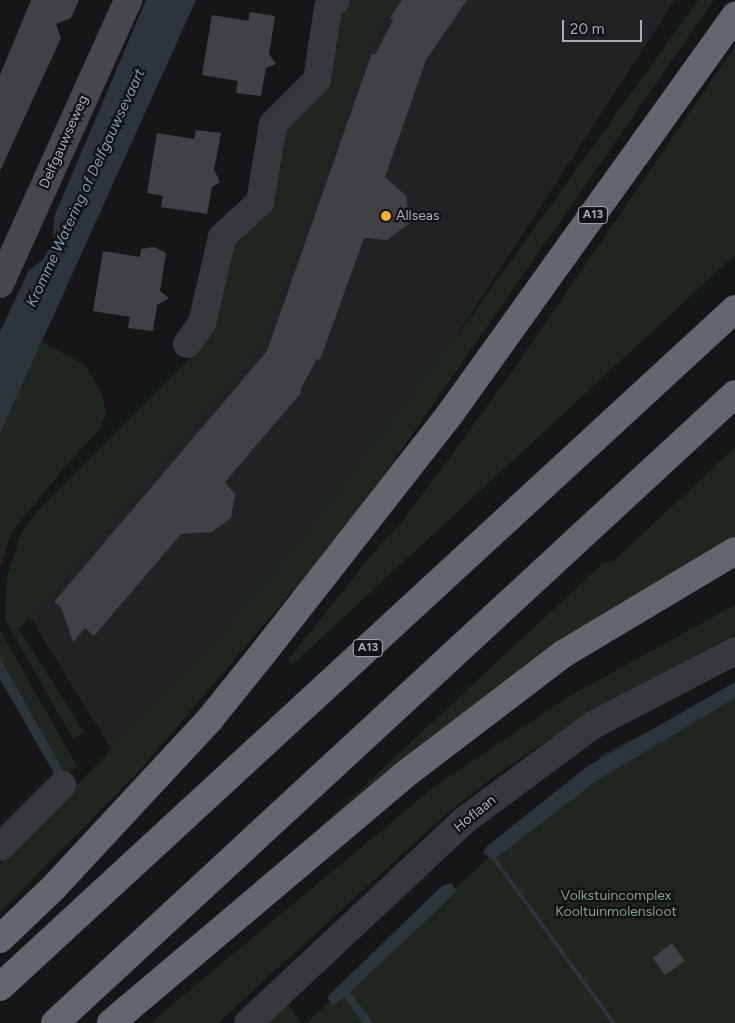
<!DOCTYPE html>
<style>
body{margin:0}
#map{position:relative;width:735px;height:1023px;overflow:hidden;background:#161618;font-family:Figtree,sans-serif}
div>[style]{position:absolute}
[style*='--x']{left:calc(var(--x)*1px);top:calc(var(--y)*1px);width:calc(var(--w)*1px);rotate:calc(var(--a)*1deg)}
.built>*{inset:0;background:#222225}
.green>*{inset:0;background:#1e261f}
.water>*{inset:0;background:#2c353c}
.building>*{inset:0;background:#404145}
.street>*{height:28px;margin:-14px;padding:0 14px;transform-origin:14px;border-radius:14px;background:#37383d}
.secondary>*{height:28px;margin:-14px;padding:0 14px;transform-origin:14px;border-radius:14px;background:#45474d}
.highway>*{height:28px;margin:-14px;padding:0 14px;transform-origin:14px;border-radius:14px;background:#63666e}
.dots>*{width:14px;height:14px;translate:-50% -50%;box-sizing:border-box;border:2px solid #111113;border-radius:50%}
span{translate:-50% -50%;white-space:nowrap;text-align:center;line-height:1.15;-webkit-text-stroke:4.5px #111113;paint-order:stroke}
.shield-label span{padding:1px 4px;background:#111113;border:1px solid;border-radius:4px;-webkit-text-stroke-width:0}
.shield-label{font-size:12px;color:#a8adb8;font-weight:700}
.street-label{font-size:14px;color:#a8adb8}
.poi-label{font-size:14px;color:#a8adb8}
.left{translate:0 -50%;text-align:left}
.park-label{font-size:14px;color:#7fa381}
.water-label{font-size:15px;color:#7f9bb3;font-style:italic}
.scale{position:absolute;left:562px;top:20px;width:80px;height:22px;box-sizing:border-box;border:2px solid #a8adb8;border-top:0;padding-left:6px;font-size:15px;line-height:18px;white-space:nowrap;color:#a8adb8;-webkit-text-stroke:4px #111113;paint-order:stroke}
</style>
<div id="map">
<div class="built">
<i style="clip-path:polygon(378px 0,675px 0,359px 486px,118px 760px,25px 609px,248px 331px)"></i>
</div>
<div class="green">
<i style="clip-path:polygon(352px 0,398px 0,376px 29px,262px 344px,19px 629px,84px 732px,73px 739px,5px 620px,7px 577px,20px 536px,39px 509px,200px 348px,224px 268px,282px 129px,336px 12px)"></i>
<i style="clip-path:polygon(698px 0,714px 0,382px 478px,312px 568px,142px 768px,0 912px,0 864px,218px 640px,302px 542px,447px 350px)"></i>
<i style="clip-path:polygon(735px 46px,735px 255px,292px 665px,288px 660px,382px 542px,399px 526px,507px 379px)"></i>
<i style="clip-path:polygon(42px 342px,85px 365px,102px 394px,106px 415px,100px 429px,64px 468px,11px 533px,0 568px,0 434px)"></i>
<i style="clip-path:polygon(735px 447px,735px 544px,320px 833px,318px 829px,603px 563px,615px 560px)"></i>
<i style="clip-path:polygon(735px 605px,735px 634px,582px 717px,497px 774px,444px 816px,218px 1023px,150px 1023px,434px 787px,568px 697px)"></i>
<i style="clip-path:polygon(0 630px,77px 766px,59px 783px,55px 775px,63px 770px,0 658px)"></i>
<i style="clip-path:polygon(735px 688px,735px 1023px,306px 1023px,605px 753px)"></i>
<i style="clip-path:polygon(287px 1003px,301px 1023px,265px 1023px)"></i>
</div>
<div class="water">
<i style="clip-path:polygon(146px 0,196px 0,0 434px,0 332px,29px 270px,43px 260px,53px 241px,54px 217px)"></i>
<i style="clip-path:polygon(0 658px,63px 770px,55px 775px,0 679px)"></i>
<i style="clip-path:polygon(735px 682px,735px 698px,596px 781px,496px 858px,616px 1023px,611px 1023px,493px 860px,483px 853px,486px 847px,588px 766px)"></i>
<i style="clip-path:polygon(451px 883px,456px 890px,454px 894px,350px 992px,373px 1023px,363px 1023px,344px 997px,333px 1005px,327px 997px,442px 886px)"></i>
</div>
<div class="building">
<i style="clip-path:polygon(31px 0,79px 0,71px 18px,56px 24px,61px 38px,0 171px,0 75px)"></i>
<i style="clip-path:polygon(402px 0,467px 0,426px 60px,385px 177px,406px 196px,410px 223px,387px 240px,364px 238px,320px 360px,317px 359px,300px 390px,302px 392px,225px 482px,235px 494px,231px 518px,212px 532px,181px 534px,94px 636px,85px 628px,73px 642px,61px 607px,54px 602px,267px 351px,372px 53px,375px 55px,393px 20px,390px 18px)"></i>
<i style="clip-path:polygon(250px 12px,275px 16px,269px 54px,276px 64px,266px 68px,261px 96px,236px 93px,238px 81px,202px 75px,212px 15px,248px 21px)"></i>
<i style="clip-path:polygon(196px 130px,221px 133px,214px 170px,220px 182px,212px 187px,207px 214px,161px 207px,163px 196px,147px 193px,157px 133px,194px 139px)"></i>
<i style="clip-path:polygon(154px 247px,166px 253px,160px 291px,169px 298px,157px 305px,153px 331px,128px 328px,130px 317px,93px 311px,103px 251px,140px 257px,141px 249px)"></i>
<i style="clip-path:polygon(672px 943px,685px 961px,665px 975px,653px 958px)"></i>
</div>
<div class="street">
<i style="--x:187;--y:344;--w:26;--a:-54"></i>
<i style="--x:202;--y:323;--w:88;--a:-76.9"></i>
<i style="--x:222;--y:237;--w:52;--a:-42.6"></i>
<i style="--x:260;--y:202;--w:79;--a:-80.5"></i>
<i style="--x:273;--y:124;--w:62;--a:-45"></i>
<i style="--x:317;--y:80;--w:73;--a:-81.3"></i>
<i style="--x:328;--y:8;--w:11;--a:-45"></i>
<i style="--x:0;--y:847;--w:88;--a:-45"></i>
<i style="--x:248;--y:1023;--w:297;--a:-43.1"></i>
<i style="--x:465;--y:820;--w:159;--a:-36.6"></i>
<i style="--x:593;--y:725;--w:160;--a:-27.5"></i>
</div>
<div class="secondary">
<i style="--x:0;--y:284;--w:312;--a:-65.7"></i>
</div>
<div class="highway">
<i style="--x:0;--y:939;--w:76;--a:-43.9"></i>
<i style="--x:55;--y:886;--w:228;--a:-47.1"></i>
<i style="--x:210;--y:719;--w:86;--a:-51.1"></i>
<i style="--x:264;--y:652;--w:302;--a:-52"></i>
<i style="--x:450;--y:414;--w:490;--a:-54.4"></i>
<i style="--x:0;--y:987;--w:1000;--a:-42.69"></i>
<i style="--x:55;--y:1023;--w:926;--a:-42.77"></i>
<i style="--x:111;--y:1023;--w:382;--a:-40.2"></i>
<i style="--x:403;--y:776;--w:201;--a:-37.3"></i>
<i style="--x:563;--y:654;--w:200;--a:-30.9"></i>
</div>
<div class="dots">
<i style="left:386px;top:216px;background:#f2b134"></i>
</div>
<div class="shield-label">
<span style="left:593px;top:215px">A13</span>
<span style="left:368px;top:648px">A13</span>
</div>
<div class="street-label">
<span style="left:64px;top:142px;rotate:-66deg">Delfgauwseweg</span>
<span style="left:475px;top:814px;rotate:-39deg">Hoflaan</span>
</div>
<div class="poi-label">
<span class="left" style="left:396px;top:216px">Allseas</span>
</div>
<div class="park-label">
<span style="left:616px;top:904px">Volkstuincomplex<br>Kooltuinmolensloot</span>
</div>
<div class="water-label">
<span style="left:86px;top:188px;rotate:-65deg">Kromme Watering of Delfgauwsevaart</span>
</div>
<div class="scale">20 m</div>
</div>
